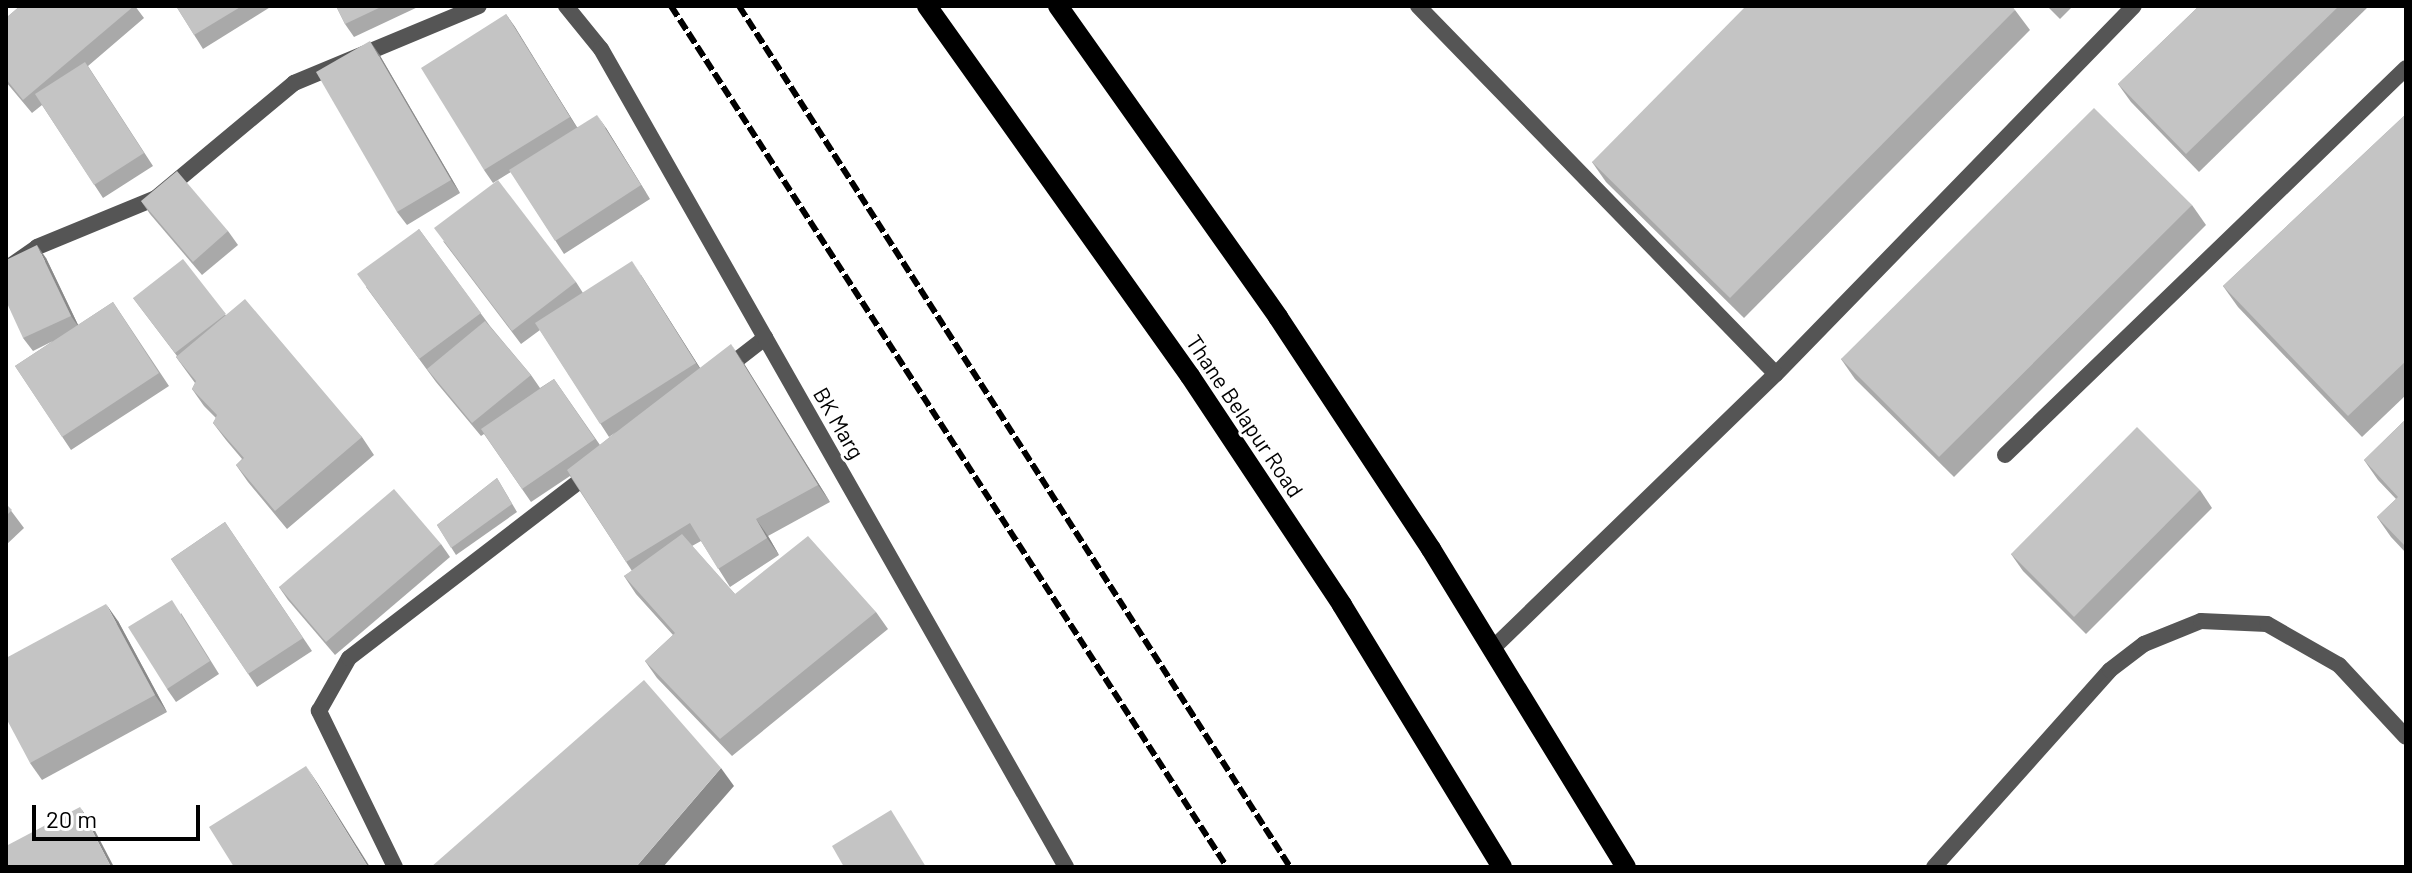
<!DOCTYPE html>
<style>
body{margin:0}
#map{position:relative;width:2412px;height:873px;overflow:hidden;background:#fff;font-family:Barlow,sans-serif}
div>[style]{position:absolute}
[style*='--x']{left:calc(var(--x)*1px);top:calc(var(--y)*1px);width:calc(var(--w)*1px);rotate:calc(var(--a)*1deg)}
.service>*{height:16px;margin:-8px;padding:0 8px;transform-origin:8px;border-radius:8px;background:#555}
.minor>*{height:16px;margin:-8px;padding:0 8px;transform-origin:8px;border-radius:8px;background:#555}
.tertiary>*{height:16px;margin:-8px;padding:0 8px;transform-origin:8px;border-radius:8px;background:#555}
.primary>*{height:20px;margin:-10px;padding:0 10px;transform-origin:10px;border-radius:10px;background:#000}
.rail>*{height:6px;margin-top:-3px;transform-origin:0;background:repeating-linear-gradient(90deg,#000 0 12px,transparent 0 16px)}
.wall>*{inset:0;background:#a9a9a9}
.shaded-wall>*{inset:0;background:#898989}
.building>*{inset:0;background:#c4c4c4}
span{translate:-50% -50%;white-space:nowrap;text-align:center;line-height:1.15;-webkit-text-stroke:6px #fff;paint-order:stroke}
.street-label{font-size:22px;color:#000}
.frame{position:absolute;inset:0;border:8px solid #000;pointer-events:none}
.scale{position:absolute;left:32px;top:805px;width:168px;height:36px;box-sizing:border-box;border:4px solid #000;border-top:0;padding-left:10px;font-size:24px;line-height:28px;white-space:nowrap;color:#000;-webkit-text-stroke:6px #fff;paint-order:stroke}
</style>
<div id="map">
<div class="service">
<i style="--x:2005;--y:455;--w:557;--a:-43.98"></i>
<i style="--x:1934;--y:867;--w:264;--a:-48.2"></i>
<i style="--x:2110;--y:670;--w:43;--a:-37.4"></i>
<i style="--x:2144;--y:644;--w:61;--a:-22"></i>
<i style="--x:2201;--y:621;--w:66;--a:2.6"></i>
<i style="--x:2267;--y:624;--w:83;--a:29.7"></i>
<i style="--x:2339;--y:665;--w:98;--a:47.1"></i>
</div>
<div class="minor">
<i style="--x:1418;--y:6;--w:513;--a:45.79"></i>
<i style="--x:1776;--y:374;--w:513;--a:-45.79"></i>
<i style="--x:6;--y:269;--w:38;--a:-35"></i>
<i style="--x:37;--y:247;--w:129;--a:-22.4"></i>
<i style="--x:156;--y:198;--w:180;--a:-39.8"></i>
<i style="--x:294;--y:83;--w:200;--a:-22.6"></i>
<i style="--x:725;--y:369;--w:51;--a:-37.8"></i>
<i style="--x:1492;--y:649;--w:395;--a:-44.1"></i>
<i style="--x:395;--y:867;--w:174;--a:-116"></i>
<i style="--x:319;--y:711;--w:61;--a:-60.5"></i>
<i style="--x:349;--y:658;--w:307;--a:-37.5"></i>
</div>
<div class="tertiary">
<i style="--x:566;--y:6;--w:55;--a:50.9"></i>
<i style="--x:601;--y:49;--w:941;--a:60.38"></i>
</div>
<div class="primary">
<i style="--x:927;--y:6;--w:454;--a:54.6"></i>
<i style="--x:1190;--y:376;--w:275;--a:56.4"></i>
<i style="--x:1342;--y:605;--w:307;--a:58.6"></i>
<i style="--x:1058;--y:6;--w:381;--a:54.7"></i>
<i style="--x:1278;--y:317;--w:278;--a:56.6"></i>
<i style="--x:1431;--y:549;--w:373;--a:58.5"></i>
</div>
<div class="rail">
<i style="--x:671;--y:6;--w:1025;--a:57.15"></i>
<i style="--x:739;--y:6;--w:1022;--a:57.38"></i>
</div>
<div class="wall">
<i style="clip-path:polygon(20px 6px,135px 6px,144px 18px,88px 66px,153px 166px,103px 198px,42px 105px,32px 113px,6px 82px,6px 18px)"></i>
<i style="clip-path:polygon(176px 6px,272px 6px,203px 49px)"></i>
<i style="clip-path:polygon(336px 6px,420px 6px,354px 37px,345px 24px)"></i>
<i style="clip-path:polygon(2047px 6px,2073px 6px,2060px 19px)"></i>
<i style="clip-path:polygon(2199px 6px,2369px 6px,2199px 172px,2131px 102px,2118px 84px)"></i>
<i style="clip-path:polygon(2015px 10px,2030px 30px,1744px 318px,1606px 182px,1592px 162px)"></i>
<i style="clip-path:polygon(506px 14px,577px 127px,606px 128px,650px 199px,564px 254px,511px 172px,493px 183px,484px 170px)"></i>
<i style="clip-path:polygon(379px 54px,460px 193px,407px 225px,397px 212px)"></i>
<i style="clip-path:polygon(2406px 114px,2406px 395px,2362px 437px,2238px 307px,2223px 286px)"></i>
<i style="clip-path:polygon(141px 201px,228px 231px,238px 245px,202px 275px,150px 214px)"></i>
<i style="clip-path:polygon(2192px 205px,2206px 225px,1954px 477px,1855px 379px,1841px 359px)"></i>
<i style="clip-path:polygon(419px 229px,490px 326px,531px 375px,540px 388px,554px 379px,600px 445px,616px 432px,609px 437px,540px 330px,521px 344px,443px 241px,576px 282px,583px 293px,641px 275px,700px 368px,743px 362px,830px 502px,768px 536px,779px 555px,730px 587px,701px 541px,692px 546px,735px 594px,876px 612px,888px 629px,732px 756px,657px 678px,645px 661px,673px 635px,636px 594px,624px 576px,632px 571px,570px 476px,531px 502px,484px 434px,481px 436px,436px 382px,366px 287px)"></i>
<i style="clip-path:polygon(46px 258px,78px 325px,113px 302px,169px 386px,71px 450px,15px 366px,53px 341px,33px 351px,23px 338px)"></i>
<i style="clip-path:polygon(133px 298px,226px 315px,362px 437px,374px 455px,287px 529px,248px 482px,236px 465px,242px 459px,226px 440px,213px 423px,216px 418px,204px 406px,192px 389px,195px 383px,176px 357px,177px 356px)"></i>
<i style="clip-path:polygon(2406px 419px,2406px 553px,2391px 537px,2377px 517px,2396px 499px,2378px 480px,2364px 460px)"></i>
<i style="clip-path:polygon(497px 478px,517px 512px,456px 555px,437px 525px)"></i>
<i style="clip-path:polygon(2200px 490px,2212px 508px,2086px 634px,2023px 571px,2011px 554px)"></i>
<i style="clip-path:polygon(6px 504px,24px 528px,6px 545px)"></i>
<i style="clip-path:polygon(225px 522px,312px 651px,257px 687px,171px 559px)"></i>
<i style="clip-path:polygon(441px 544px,450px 557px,335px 655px,288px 600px,279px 587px)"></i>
<i style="clip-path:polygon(181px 613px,219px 674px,176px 702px,167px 689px)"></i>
<i style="clip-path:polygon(118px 621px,167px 712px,42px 780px,30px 763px)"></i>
</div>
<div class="shaded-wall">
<i style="clip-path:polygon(506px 14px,515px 27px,579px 131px,570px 117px)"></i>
<i style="clip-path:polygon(370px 41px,379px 54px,460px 193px,451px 180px)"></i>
<i style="clip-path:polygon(597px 115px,606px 128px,650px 199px,641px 185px)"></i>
<i style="clip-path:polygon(37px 245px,46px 258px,80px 329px,71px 316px)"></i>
<i style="clip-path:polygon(632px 261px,641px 275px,705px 376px,696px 363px)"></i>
<i style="clip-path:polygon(731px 344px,743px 362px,830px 502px,818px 485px)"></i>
<i style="clip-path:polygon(756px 519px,768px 536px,779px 555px,767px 538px)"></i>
<i style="clip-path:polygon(106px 604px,118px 621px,167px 712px,155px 695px)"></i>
<i style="clip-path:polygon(306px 766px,318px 784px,370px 867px,368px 867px)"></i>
<i style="clip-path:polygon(721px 768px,734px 786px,663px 867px,636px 867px)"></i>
<i style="clip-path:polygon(80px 807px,92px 825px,114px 867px,111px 867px)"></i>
</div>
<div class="building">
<i style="clip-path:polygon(20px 6px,134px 6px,23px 100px,6px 79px,6px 18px)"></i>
<i style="clip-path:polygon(176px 6px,242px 6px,194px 35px)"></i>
<i style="clip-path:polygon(336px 6px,383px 6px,345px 24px)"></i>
<i style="clip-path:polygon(1746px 6px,2012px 6px,2015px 10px,1730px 298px,1592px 162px)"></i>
<i style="clip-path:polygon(2199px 6px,2339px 6px,2186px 154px,2118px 84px)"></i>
<i style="clip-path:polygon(506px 14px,570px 117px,484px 170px,421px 68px)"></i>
<i style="clip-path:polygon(370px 41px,451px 180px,397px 212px,316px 72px)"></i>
<i style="clip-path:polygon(85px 62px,144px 153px,94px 185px,35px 94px)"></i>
<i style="clip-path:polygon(2094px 108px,2192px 205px,1939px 457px,1841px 359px)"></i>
<i style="clip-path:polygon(2406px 114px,2406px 361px,2348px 416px,2223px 286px)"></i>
<i style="clip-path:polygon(597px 115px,641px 185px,555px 241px,509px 170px)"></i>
<i style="clip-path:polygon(177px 171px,228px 231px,193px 262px,141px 201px)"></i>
<i style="clip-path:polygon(498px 180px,576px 282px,512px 331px,434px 228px)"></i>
<i style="clip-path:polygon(419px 229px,481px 313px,419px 359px,357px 274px)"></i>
<i style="clip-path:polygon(37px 245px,71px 316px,23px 338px,6px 301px,6px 260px)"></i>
<i style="clip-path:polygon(183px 259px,226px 314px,175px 353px,133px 298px)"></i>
<i style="clip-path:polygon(632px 261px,696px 363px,600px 424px,535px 323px)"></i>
<i style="clip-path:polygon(245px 299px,362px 437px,275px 511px,236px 465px,244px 458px,213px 423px,217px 415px,192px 389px,196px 381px,176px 357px)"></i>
<i style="clip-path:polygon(113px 302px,159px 373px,62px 437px,15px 366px)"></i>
<i style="clip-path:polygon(485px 321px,531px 375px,472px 423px,427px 369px)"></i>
<i style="clip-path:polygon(731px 344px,818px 485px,756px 519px,767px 538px,718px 569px,690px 523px,626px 562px,567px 470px)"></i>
<i style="clip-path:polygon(554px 379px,595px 439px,522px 489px,481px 429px)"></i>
<i style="clip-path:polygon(2406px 419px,2406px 547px,2377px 517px,2398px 497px,2364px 460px)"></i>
<i style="clip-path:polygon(2137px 427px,2200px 490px,2074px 617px,2011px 554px)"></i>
<i style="clip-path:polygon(497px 478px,512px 504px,451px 548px,437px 525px)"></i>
<i style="clip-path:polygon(394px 489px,441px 544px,326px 642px,279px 587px)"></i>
<i style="clip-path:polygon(6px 504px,12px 510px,6px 516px)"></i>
<i style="clip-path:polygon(225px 522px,303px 638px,248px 674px,171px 559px)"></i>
<i style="clip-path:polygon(682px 534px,735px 594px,808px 536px,876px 612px,720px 739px,645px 661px,675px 633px,624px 576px)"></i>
<i style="clip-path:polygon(172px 600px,210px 661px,167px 689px,128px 627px)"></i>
<i style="clip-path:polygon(106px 604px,155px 695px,30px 763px,6px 718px,6px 658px)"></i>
<i style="clip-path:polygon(644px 680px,721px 768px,636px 867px,431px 867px)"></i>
<i style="clip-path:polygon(306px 766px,368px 867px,234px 867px,209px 827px)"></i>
<i style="clip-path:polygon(80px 807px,110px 865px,105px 867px,6px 867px,6px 846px)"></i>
<i style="clip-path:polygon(891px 810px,926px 867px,844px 867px,832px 846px)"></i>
</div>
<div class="street-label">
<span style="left:1245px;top:416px;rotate:56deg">Thane Belapur Road</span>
<span style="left:839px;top:423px;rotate:60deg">BK Marg</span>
</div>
<div class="frame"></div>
<div class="scale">20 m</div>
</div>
